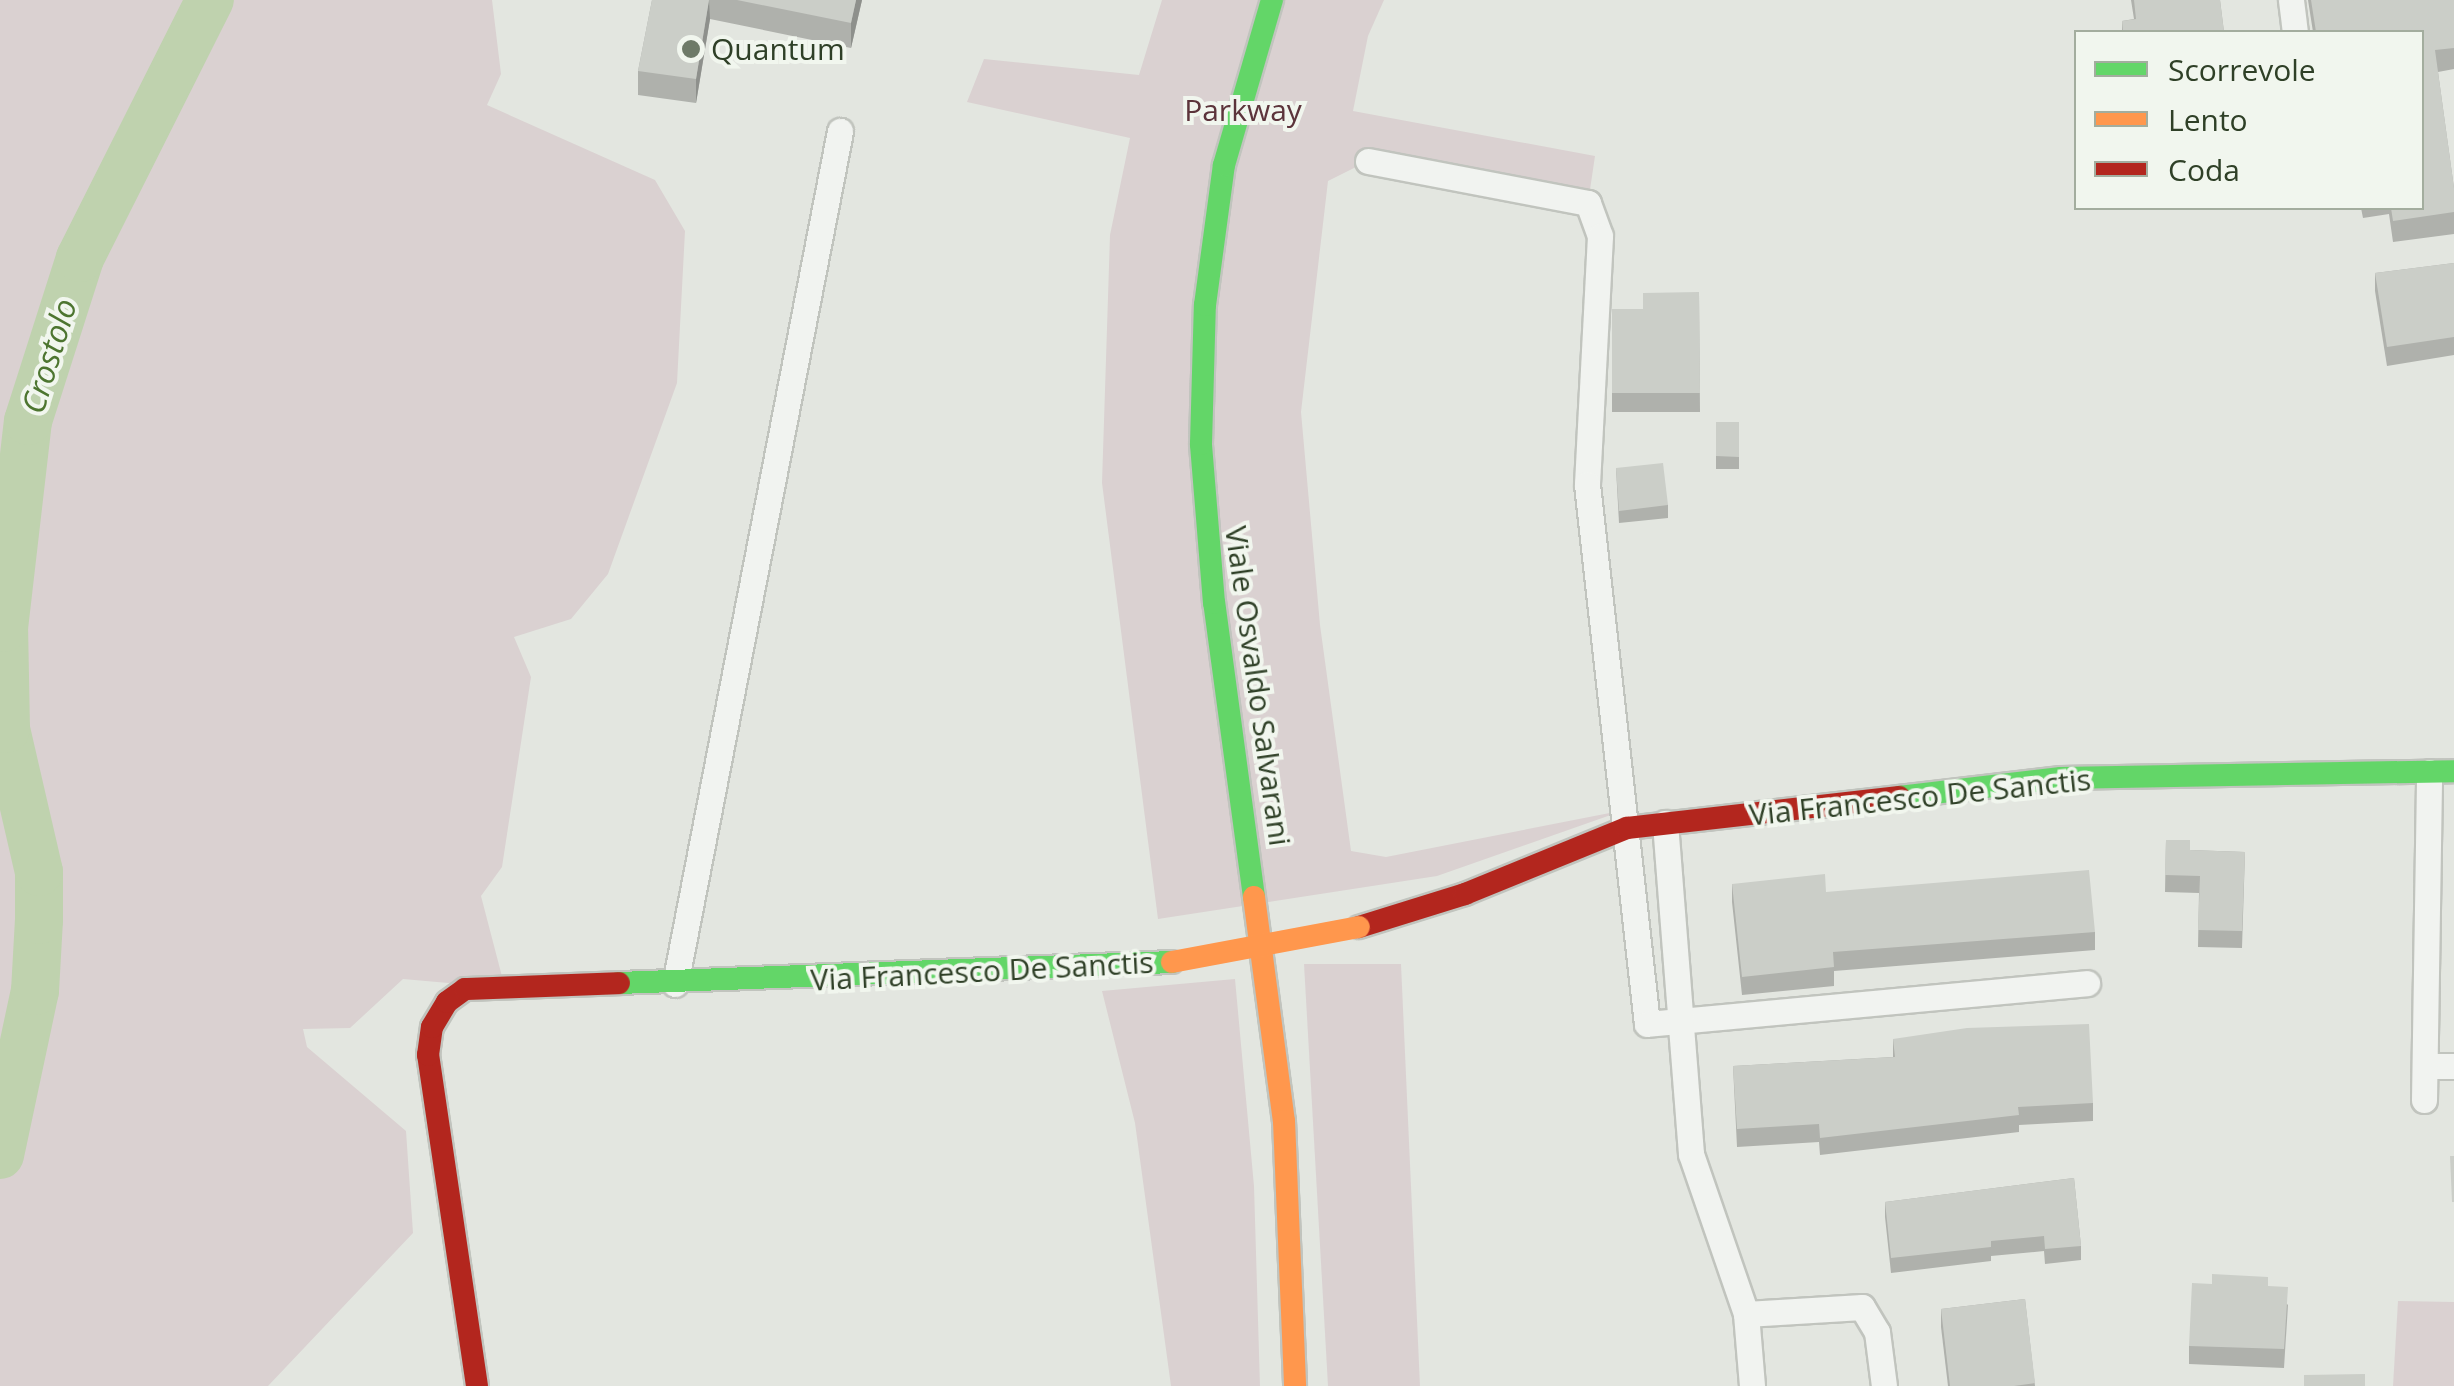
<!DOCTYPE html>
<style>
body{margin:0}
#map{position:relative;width:2454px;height:1386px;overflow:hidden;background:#e3e6e0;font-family:"Open Sans",sans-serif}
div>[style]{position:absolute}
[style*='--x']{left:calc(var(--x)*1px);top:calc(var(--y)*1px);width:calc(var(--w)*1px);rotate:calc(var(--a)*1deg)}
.green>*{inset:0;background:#dad1d1}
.river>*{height:48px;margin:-24px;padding:0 24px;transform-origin:24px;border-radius:24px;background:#bfd2ae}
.roads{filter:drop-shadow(2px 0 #c1c4be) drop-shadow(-2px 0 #c1c4be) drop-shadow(0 2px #c1c4be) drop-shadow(0 -2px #c1c4be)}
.street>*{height:25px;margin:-12.5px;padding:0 12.5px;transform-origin:12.5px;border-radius:12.5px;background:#f1f3f0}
.fast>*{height:22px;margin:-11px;padding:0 11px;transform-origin:11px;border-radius:11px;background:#63d668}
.slow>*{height:22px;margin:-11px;padding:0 11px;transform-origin:11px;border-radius:11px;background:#ff974d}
.jam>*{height:22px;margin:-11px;padding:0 11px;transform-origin:11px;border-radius:11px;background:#b3261e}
.slow-bridge>*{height:22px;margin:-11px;padding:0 11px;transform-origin:11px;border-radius:11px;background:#ff974d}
.wall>*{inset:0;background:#afb1ac}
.shaded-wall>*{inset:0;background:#8e908c}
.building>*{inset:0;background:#cbcec8}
.dots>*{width:28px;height:28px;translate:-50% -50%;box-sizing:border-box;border:5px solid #f1f6ee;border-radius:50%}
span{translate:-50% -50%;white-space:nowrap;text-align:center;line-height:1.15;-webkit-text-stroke:8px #f1f6ee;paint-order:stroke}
.poi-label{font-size:30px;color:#2f4027}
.left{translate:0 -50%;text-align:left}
.park-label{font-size:30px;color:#5c343b}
.street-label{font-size:30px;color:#2f4027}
.water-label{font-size:32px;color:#4d7530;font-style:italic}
.legend{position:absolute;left:2074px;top:30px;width:350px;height:180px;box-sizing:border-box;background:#f1f6ee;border:2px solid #a3ad9e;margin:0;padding:12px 18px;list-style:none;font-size:30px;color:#2f4027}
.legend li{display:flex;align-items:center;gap:20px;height:50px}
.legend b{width:50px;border:2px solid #a3ad9e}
</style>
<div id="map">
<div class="green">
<i style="clip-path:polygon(0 0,492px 0,501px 74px,487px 105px,655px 180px,685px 231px,677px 383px,608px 574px,571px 619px,514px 637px,531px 677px,502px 867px,481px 896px,505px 988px,403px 979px,350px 1028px,303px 1029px,307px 1047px,406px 1131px,413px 1233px,268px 1386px,0 1386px)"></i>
<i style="clip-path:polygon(1162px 0,1384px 0,1368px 36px,1353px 111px,1595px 156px,1588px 203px,1368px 161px,1328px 181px,1301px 412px,1320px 625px,1351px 851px,1386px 857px,1625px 810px,1437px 876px,1158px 919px,1102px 483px,1110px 235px,1130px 138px,967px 102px,984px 59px,1139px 75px)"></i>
<i style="clip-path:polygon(1304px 964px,1401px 964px,1420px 1386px,1328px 1386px)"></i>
<i style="clip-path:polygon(1235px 979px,1254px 1186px,1260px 1386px,1171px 1386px,1135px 1123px,1102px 991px)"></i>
<i style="clip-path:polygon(2398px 1301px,2454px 1302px,2454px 1386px,2393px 1386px)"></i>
</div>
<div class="river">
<i style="--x:0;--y:1155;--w:168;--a:-78"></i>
<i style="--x:35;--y:991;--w:71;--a:-86.8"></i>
<i style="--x:39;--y:920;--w:48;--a:-90"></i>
<i style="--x:39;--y:872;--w:147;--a:-103"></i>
<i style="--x:6;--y:729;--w:101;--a:-91.1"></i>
<i style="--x:4;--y:628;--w:208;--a:-83.4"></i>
<i style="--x:28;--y:421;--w:171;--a:-72.3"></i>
<i style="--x:80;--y:258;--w:289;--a:-63.3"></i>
</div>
<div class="roads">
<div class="street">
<i style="--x:2291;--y:0;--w:32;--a:83"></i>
<i style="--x:1368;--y:161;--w:224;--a:10.8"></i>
<i style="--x:1588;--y:203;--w:35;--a:70"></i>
<i style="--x:1600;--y:236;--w:248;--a:93"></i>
<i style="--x:1587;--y:484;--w:543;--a:83.66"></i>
<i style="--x:1647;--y:1024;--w:442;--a:-5.3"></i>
<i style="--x:1665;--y:823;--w:332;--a:85.5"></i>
<i style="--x:1691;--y:1154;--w:169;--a:71"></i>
<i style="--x:1746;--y:1314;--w:72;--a:85.2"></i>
<i style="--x:675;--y:984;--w:869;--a:-79.05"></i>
<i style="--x:2426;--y:1066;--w:28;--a:0"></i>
<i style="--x:2424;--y:1100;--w:328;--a:-89.1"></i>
<i style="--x:1746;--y:1314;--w:116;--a:-3.5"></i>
<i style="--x:1862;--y:1307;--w:29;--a:59"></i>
<i style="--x:1877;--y:1332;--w:54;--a:82.6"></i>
</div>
<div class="fast">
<i style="--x:1899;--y:797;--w:163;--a:-6.7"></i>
<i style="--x:2061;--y:778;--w:393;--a:-1"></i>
<i style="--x:1254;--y:897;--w:297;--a:-97.7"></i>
<i style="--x:1214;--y:603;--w:160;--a:-94.7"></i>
<i style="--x:1201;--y:444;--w:139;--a:-88.4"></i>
<i style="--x:1205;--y:305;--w:141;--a:-82.3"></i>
<i style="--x:1224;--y:165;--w:172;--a:-73.8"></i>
<i style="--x:619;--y:983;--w:553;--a:-2.17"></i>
</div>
<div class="slow">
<i style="--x:1254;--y:897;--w:226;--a:82.4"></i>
<i style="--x:1284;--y:1121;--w:265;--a:87.6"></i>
</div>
<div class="jam">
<i style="--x:1359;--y:927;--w:111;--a:-17.3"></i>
<i style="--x:1465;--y:894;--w:175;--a:-22.2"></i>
<i style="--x:1627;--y:828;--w:274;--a:-6.5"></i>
<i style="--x:477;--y:1386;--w:335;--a:-98.4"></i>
<i style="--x:428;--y:1055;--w:28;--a:-82"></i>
<i style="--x:432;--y:1027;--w:29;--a:-59"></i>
<i style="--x:447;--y:1002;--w:22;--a:-36"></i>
<i style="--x:465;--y:989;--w:154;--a:-2.2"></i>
</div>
</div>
<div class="slow-bridge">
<i style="--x:1172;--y:962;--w:190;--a:-10.6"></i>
</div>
<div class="wall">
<i style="clip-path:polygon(652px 0,862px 0,851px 48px,710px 19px,696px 103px,638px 95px,638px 71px)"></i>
<i style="clip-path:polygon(2131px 0,2220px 0,2224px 32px,2122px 32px,2122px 21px,2134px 19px)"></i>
<i style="clip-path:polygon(2308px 0,2454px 0,2454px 69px,2438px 72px,2454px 188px,2454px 234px,2393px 242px,2389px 214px,2363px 218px,2361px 208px,2422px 208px,2422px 32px,2313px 32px)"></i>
<i style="clip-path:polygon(2454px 263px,2454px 355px,2387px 366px,2375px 291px,2375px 273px)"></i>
<i style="clip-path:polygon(1699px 292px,1700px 412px,1612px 412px,1612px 309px,1643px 309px)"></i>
<i style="clip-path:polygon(1716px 422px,1739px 422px,1739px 469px,1716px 469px)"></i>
<i style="clip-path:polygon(1616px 468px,1668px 505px,1668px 518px,1619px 523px)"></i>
<i style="clip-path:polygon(2166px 840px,2190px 850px,2245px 852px,2242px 948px,2198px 947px,2199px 893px,2165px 892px)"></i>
<i style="clip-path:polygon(1732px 884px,2095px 932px,2095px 950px,1834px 971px,1834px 986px,1742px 995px,1732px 902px)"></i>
<i style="clip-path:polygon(1893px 1039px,2093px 1103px,2093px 1121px,2019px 1125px,2019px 1132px,1820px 1155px,1819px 1142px,1737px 1147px,1733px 1066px,1893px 1057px)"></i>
<i style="clip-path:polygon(2074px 1178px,2081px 1246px,2081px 1260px,2045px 1264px,2044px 1251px,1991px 1256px,1991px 1261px,1891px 1273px,1885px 1217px,1885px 1202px)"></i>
<i style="clip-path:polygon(2268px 1286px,2288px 1305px,2284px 1368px,2189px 1364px,2189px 1346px)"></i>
<i style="clip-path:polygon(2025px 1299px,2035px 1386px,1948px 1386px,1941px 1327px,1941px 1309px)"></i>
</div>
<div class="shaded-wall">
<i style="clip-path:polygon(709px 0,710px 19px,696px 103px,696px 79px)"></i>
<i style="clip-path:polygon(856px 0,862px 0,851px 48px,851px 23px)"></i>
</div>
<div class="building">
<i style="clip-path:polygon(652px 0,709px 0,696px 79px,638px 71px)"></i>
<i style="clip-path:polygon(737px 0,856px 0,851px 23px)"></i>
<i style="clip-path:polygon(2134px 0,2220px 0,2224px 32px,2123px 32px,2122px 21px,2136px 19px)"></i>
<i style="clip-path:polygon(2311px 0,2454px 0,2454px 48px,2435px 50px,2454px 188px,2454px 212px,2393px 221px,2391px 208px,2422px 208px,2422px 32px,2316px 32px)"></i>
<i style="clip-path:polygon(2454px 263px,2454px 337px,2387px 347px,2375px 273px)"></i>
<i style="clip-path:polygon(1699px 292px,1700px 393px,1612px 393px,1612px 309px,1643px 309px,1643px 293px)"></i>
<i style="clip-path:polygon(1716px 422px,1739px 422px,1739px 457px,1716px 456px)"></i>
<i style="clip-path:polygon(1663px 463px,1668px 505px,1619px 511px,1616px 468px)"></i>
<i style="clip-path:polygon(2166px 840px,2190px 840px,2190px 850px,2245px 852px,2242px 931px,2198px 930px,2200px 876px,2165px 875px)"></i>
<i style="clip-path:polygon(2089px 870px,2095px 932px,1833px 952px,1834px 967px,1742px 977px,1732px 884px,1825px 874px,1826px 892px)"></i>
<i style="clip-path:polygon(2089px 1024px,2093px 1103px,2018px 1107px,2019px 1115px,1820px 1138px,1819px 1124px,1737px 1129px,1733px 1066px,1895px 1057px,1893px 1039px,1967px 1028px)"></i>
<i style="clip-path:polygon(2450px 1156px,2454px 1156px,2454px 1202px,2452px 1202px)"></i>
<i style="clip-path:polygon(2074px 1178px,2081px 1246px,2045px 1249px,2044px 1236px,1991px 1241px,1991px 1247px,1891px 1258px,1885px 1202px)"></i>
<i style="clip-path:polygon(2212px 1274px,2268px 1277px,2268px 1286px,2288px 1287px,2284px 1349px,2189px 1346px,2192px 1283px,2212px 1284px)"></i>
<i style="clip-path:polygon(2025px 1299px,2035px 1383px,2014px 1386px,1950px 1386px,1941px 1309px)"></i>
<i style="clip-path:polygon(2365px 1374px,2365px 1386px,2304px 1386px,2304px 1375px)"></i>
</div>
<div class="dots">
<i style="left:691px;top:49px;background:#6e7a68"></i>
</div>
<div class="poi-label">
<span class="left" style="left:711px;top:49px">Quantum</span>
</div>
<div class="park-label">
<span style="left:1243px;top:110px">Parkway</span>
</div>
<div class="street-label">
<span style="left:1258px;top:686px;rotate:82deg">Viale Osvaldo Salvarani</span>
<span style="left:1920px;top:797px;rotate:-6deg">Via Francesco De Sanctis</span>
<span style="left:982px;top:971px;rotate:-3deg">Via Francesco De Sanctis</span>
</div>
<div class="water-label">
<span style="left:49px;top:356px;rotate:-73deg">Crostolo</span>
</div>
<ul class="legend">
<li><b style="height:12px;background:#63d668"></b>Scorrevole</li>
<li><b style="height:12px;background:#ff974d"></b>Lento</li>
<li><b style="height:12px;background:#b3261e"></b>Coda</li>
</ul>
</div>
